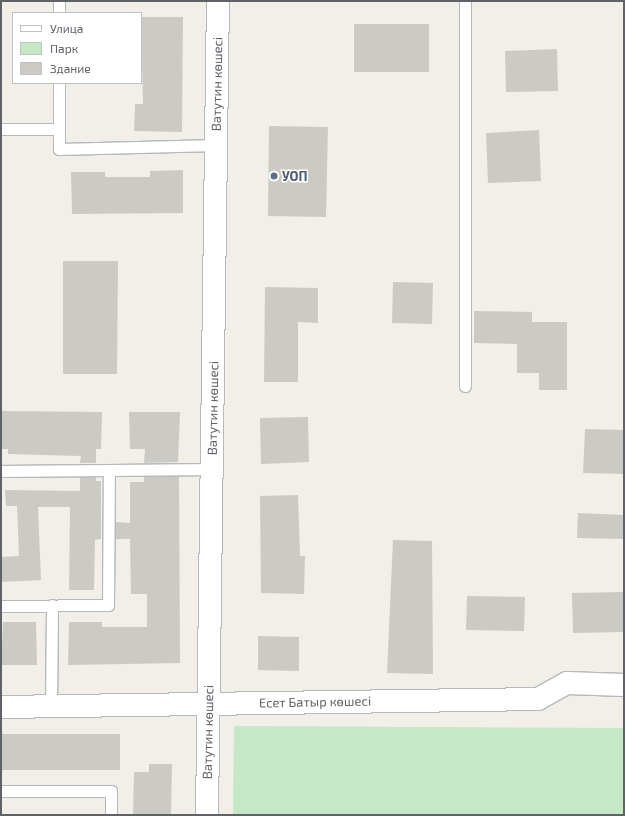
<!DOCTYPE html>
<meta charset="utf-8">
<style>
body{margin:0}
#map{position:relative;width:625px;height:816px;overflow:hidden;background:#f1efe8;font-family:"Exo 2",sans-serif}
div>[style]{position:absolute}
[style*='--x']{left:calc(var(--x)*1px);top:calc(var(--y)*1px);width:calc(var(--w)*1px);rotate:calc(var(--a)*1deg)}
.green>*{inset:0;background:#c5e8c5}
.building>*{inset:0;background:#cccac5}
.roads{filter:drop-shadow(1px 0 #b5b8bc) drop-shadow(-1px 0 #b5b8bc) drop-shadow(0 1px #b5b8bc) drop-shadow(0 -1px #b5b8bc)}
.service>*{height:11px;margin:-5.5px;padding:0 5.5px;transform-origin:5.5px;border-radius:5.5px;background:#fff}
.minor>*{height:22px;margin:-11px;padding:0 11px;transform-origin:11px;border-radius:11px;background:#fff}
.dots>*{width:11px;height:11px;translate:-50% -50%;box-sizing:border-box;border:2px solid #fff;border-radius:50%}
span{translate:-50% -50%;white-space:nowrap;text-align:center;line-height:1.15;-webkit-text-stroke:3px #fff;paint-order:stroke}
.street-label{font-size:13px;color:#5f6368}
.service-label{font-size:13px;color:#4e5e75;font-weight:700}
.left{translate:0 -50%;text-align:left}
.frame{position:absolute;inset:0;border:2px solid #5f6368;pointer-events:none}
.legend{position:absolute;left:12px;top:12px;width:130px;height:72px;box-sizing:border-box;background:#fff;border:1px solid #bfc1c3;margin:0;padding:5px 7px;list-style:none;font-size:12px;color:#5f6368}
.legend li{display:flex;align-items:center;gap:8px;height:20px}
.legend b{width:20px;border:1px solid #bfc1c3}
</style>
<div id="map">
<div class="green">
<i style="clip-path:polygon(234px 726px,624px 728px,624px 815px,233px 815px)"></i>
</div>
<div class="building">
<i style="clip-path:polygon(141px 17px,183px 17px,182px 132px,134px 131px,135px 104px,143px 104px)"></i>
<i style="clip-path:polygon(354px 24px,429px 24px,429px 72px,354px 72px)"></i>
<i style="clip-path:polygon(557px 49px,558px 91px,506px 92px,505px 51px)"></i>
<i style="clip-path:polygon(269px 126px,328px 127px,326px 217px,268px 216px)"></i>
<i style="clip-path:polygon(539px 130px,541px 181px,488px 183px,486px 133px)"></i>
<i style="clip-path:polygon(183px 170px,183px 213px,72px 214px,71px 172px,105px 172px,105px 177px,150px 177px,150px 171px)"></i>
<i style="clip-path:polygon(63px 261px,118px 261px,117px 374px,63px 374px)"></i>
<i style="clip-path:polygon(393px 282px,433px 283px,432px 324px,392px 323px)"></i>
<i style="clip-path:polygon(265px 287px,318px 288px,318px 323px,298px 322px,298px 382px,264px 382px)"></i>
<i style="clip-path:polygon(474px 311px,532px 312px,532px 322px,567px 322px,567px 390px,539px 390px,539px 373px,517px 373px,517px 344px,474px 343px)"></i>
<i style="clip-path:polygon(1px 411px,102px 412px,101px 449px,96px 449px,96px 463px,80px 463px,81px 456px,8px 454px,8px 449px,1px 449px)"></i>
<i style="clip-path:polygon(129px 412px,180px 412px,178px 462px,144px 463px,145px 449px,130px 449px)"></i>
<i style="clip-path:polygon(308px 417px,309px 462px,261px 464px,260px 418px)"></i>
<i style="clip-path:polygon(585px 429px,624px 430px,624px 474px,583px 473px)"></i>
<i style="clip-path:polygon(179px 476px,180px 663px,68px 665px,69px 622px,102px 622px,102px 627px,147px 627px,147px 594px,131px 594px,130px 539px,115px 539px,116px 522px,130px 523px,130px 482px,144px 482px,144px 477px)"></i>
<i style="clip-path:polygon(80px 477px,96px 477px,96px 481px,101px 481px,101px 539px,95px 540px,94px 590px,69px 590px,70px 507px,38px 507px,41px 580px,1px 582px,1px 557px,19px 556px,17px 506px,6px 506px,5px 490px,80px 491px)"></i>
<i style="clip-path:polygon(298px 495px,300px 556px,305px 556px,304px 594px,261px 593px,260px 496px)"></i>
<i style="clip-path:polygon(578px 513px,624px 515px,624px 539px,577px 538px)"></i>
<i style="clip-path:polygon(393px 540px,432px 541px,433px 674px,387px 673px)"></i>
<i style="clip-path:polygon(624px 592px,624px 632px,573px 633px,572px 593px)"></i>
<i style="clip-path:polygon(467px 596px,525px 597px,524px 631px,466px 630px)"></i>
<i style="clip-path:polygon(3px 622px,36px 622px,37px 665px,1px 665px)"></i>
<i style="clip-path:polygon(258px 636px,299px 637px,299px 671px,258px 670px)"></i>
<i style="clip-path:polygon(1px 734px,120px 734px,120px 770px,1px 770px)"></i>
<i style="clip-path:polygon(149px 764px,172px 764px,171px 815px,133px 815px,134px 772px,149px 772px)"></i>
</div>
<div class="roads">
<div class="service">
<i style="--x:59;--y:1;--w:12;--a:90"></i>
<i style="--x:465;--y:1;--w:385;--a:90"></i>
<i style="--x:59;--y:83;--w:66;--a:90"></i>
<i style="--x:59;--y:149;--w:157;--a:-1.5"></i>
<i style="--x:1;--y:129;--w:58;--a:0"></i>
<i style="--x:1;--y:471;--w:211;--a:-0.5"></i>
<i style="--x:1;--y:606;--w:107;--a:-0.5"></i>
<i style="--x:108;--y:605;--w:135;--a:-89.6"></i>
<i style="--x:51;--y:706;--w:101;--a:-89.4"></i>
<i style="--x:1;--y:791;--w:110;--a:0"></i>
<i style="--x:111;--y:791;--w:24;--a:90"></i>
</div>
<div class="minor">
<i style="--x:1;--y:707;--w:537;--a:-0.85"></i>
<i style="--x:538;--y:699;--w:33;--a:-29"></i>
<i style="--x:567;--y:683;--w:57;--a:2"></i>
<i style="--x:207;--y:815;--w:814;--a:-89.23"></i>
</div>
</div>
<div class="dots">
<i style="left:274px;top:176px;background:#5c6f8a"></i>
</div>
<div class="street-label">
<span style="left:217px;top:84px;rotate:-89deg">Ватутин көшесі</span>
<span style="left:213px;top:408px;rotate:-89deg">Ватутин көшесі</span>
<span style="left:315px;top:702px;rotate:-1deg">Есет Батыр көшесі</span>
<span style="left:208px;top:732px;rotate:-89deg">Ватутин көшесі</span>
</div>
<div class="service-label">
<span class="left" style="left:282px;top:176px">УОП</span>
</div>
<div class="frame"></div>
<ul class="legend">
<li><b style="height:5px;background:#fff"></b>Улица</li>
<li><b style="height:11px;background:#c5e8c5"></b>Парк</li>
<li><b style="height:11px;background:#cccac5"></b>Здание</li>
</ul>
</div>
